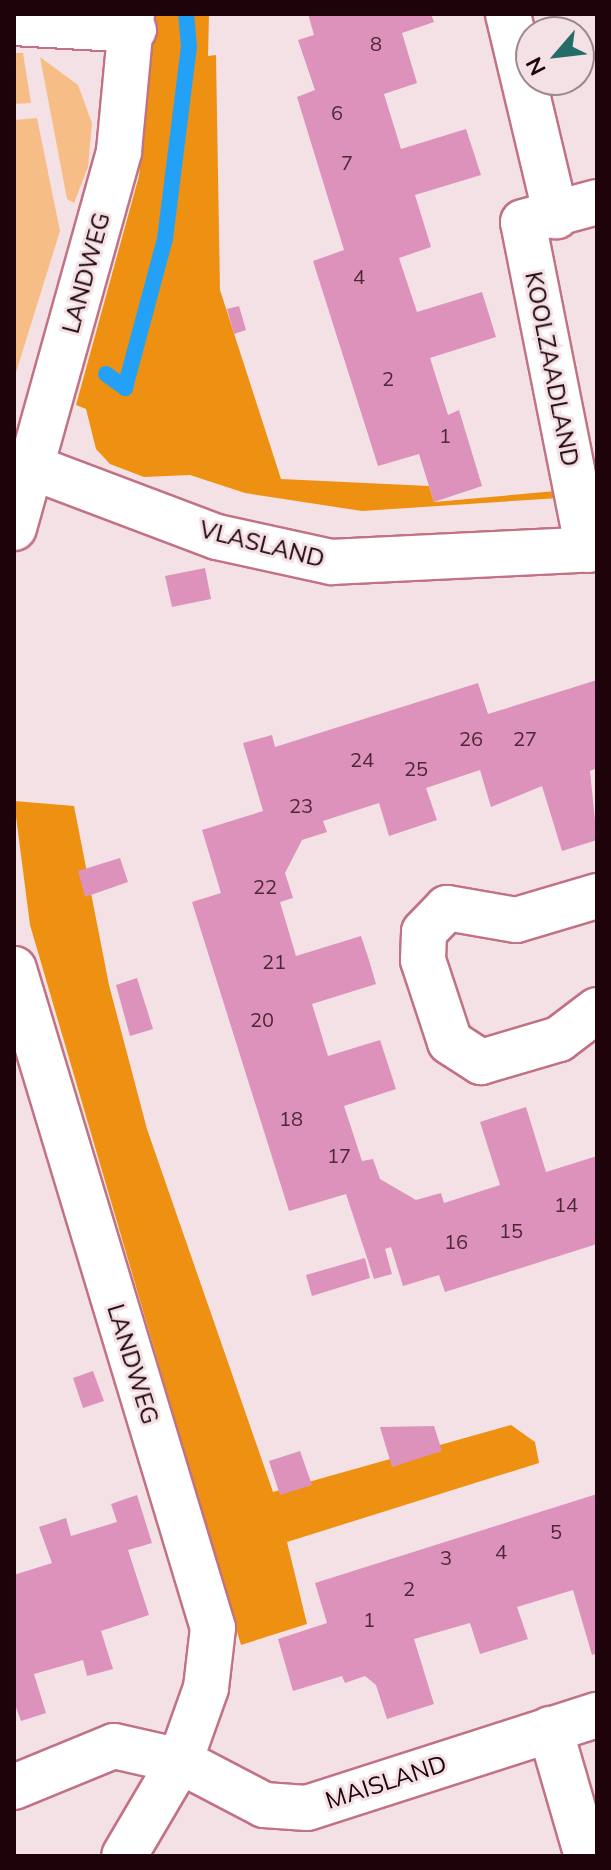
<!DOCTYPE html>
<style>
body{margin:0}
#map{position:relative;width:611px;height:1870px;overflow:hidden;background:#f4e1e5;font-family:Mulish,sans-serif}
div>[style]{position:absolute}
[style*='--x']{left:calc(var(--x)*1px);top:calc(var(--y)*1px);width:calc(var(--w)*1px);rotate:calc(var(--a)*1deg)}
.green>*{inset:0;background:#f6be86}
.forest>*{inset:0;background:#ee9112}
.stream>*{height:16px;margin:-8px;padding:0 8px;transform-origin:8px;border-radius:8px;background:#23a1f6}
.building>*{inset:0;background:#dc92bb}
.roads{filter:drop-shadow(2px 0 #c27285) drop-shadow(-2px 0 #c27285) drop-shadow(0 2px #c27285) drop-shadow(0 -2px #c27285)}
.minor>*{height:44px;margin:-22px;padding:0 22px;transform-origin:22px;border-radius:22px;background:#fff}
span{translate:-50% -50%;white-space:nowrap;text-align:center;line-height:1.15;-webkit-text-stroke:6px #f4e1e5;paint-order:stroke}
.number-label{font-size:20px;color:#4e2736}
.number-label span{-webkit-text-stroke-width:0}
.street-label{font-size:24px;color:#1e030a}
.frame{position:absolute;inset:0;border:16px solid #1e030a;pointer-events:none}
.north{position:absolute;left:515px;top:16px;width:80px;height:80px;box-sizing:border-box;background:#f4e1e5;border:2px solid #9e888d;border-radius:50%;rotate:242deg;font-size:22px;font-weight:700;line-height:32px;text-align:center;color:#1e030a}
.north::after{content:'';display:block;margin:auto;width:28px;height:36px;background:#246c65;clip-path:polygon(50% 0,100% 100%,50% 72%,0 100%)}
</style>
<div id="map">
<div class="green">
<i style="clip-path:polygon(14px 53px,23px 53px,31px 103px,14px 104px)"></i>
<i style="clip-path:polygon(40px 57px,78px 85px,92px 123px,88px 167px,74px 203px,67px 199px)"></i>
<i style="clip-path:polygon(37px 118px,60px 231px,14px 379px,14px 120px)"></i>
</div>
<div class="forest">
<i style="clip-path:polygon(152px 14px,209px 14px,208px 56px,216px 55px,220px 290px,281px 479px,429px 486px,434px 502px,556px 491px,559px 498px,362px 511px,245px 493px,190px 475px,144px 477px,110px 464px,96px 449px,86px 409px,76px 405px,139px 176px)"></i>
<i style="clip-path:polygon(14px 801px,74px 806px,109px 985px,147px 1129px,273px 1492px,511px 1425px,535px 1442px,539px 1463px,287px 1542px,307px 1624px,241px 1645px,30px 925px)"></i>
</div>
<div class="stream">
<i style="--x:106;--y:374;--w:24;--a:36"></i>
<i style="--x:125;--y:388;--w:154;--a:-75"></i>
<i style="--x:165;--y:239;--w:193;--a:-82.9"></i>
<i style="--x:189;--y:47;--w:33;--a:-95"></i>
</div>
<div class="building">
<i style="clip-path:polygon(308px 14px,431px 14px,434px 22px,402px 33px,417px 83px,384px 94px,401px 149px,466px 129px,481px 175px,415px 195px,431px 247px,399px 258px,417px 312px,482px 292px,496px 337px,430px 358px,448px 415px,459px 410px,482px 486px,434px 502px,419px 454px,378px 466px,313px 261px,344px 250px,297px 97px,315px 90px,298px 40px,314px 35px)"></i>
<i style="clip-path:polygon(239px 306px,246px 330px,234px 334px,227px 309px)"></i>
<i style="clip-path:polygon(205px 568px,211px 599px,172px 607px,165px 576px)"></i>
<i style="clip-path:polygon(597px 680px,597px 768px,590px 771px,597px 840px,562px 851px,542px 786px,491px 807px,480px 770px,426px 788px,437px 820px,389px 836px,379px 803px,323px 821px,327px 832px,302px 840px,285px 873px,293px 898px,280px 902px,296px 956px,361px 936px,369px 960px,376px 984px,312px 1004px,328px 1056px,380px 1040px,396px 1089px,344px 1106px,362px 1161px,373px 1159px,380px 1179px,416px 1200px,441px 1193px,444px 1203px,500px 1185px,480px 1122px,526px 1107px,546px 1172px,597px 1156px,597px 1244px,445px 1292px,439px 1275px,403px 1286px,391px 1247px,385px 1249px,392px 1274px,374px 1279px,346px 1194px,289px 1211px,192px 902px,221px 893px,202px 830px,263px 811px,243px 743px,272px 735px,275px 747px,478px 683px,488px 714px)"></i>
<i style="clip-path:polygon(120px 858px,128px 882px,85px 897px,78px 871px)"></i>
<i style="clip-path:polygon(137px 978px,153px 1029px,130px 1036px,116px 985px)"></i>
<i style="clip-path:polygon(365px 1258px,370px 1278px,312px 1296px,306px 1275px)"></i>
<i style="clip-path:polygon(93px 1371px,104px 1401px,83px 1408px,73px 1378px)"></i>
<i style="clip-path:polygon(434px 1426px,442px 1451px,392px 1467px,380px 1427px)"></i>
<i style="clip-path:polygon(300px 1451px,312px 1485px,280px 1495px,269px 1461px)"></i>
<i style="clip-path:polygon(597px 1494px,597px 1653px,592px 1655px,573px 1590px,517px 1607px,528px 1639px,480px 1654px,470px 1623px,414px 1639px,434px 1704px,387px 1719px,376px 1685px,365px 1676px,345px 1683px,342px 1676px,293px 1691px,278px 1639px,327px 1623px,315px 1583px)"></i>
<i style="clip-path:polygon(137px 1495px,152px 1543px,128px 1550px,149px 1615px,101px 1631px,113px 1669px,87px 1676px,83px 1660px,34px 1674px,46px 1713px,21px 1721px,14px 1702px,14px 1575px,52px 1563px,39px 1527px,66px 1518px,71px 1536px,117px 1522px,111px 1504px)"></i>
</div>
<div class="roads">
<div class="minor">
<i style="--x:508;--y:14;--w:208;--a:76.6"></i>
<i style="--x:14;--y:23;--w:120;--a:3.3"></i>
<i style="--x:34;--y:468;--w:196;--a:20.7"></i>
<i style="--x:217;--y:537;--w:118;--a:12.3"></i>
<i style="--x:332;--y:562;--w:265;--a:-2.8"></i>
<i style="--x:14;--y:528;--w:391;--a:-74.4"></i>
<i style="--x:119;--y:151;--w:138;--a:-84.6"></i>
<i style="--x:588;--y:550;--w:334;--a:-101.2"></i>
<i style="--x:523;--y:222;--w:77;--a:-15.1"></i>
<i style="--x:597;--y:896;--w:84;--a:163.5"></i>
<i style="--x:516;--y:920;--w:70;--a:-170.1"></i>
<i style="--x:447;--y:908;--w:33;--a:134"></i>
<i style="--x:424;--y:932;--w:28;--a:92"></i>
<i style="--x:423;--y:960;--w:86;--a:71.8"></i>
<i style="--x:450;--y:1042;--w:37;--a:33"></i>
<i style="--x:481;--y:1062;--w:81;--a:-16.4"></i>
<i style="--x:559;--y:1039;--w:48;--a:-37.3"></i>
<i style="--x:14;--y:969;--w:688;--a:73.2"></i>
<i style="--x:213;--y:1628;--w:60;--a:96.7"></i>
<i style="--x:206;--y:1688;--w:77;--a:109.6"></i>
<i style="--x:180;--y:1761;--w:110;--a:120.5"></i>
<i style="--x:550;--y:1729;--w:132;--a:73.8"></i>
<i style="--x:14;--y:1787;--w:108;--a:-22.3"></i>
<i style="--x:114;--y:1746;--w:68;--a:12.8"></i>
<i style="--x:180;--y:1761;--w:95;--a:27.6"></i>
<i style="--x:264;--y:1805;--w:43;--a:4"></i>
<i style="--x:307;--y:1808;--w:305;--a:-17.8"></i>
</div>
</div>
<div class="number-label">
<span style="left:376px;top:43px">8</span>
<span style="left:337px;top:112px">6</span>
<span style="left:347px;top:162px">7</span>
<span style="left:359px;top:276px">4</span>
<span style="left:388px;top:378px">2</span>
<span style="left:445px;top:435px">1</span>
<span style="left:471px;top:738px">26</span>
<span style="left:525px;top:738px">27</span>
<span style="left:362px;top:759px">24</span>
<span style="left:416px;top:768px">25</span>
<span style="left:301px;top:805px">23</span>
<span style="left:265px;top:886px">22</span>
<span style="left:274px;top:961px">21</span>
<span style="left:262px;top:1019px">20</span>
<span style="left:291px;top:1118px">18</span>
<span style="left:339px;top:1155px">17</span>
<span style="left:566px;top:1204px">14</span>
<span style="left:511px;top:1230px">15</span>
<span style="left:456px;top:1241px">16</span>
<span style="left:556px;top:1531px">5</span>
<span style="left:501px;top:1551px">4</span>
<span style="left:446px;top:1557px">3</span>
<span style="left:409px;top:1588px">2</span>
<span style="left:369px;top:1619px">1</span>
</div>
<div class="street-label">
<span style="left:86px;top:273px;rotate:-75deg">LANDWEG</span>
<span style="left:552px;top:369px;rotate:79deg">KOOLZAADLAND</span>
<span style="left:262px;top:544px;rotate:14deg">VLASLAND</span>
<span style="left:133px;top:1364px;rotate:73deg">LANDWEG</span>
<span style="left:386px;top:1782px;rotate:-18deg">MAISLAND</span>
</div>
<div class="frame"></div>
<div class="north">N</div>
</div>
